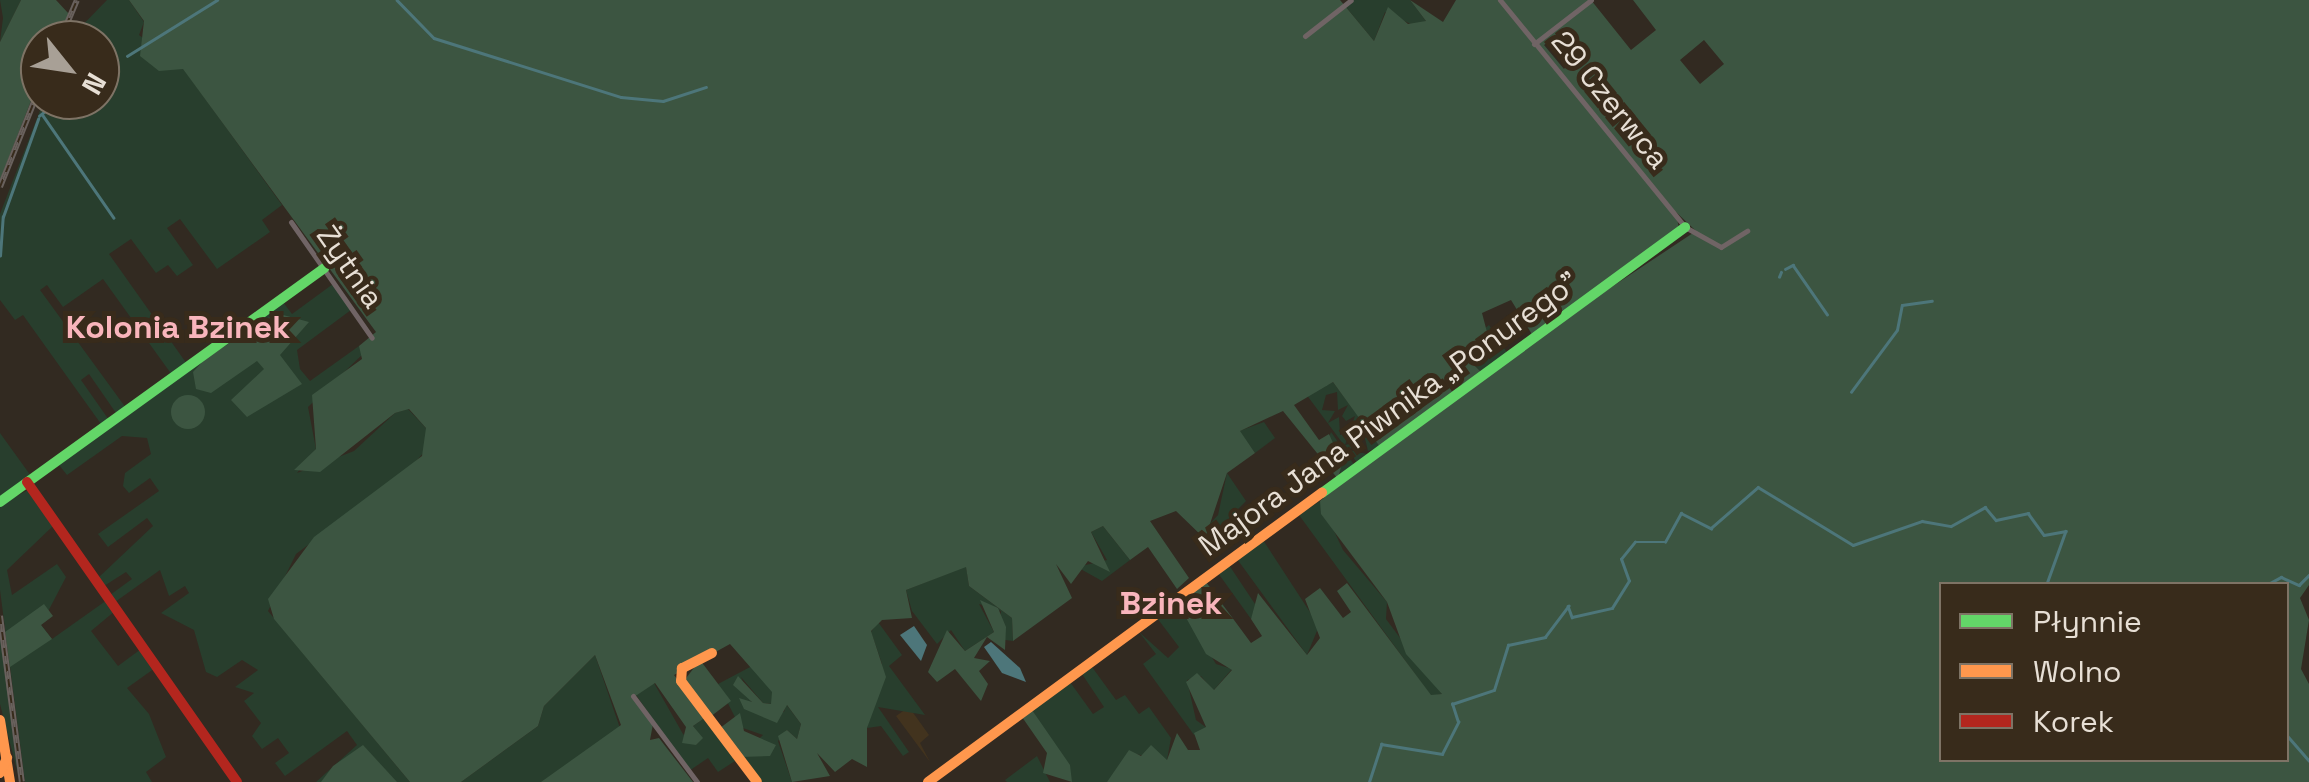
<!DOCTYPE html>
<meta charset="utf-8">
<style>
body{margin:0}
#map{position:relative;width:2309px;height:782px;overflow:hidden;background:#322a21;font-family:"Space Grotesk",sans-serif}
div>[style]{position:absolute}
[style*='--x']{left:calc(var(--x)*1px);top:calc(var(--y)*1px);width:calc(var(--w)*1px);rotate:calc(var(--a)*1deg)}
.built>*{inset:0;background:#42331e}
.green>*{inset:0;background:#283e2d}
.forest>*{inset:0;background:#3c5541}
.round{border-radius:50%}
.water>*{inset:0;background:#4d767a}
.stream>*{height:2.5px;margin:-1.25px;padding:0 1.25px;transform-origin:1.25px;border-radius:1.25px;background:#4d767a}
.street>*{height:5px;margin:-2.5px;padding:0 2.5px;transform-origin:2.5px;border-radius:2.5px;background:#706465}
.fast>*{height:10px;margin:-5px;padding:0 5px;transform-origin:5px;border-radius:5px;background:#63d668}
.slow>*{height:10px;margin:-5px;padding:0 5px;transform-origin:5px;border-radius:5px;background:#ff974d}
.jam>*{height:10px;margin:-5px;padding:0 5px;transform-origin:5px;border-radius:5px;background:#b3261e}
.rail>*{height:6px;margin-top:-3px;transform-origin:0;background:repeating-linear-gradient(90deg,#382b1b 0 8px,#69615d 0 16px);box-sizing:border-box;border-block:2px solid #69615d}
span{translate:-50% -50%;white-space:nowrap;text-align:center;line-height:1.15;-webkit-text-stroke:10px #382b1b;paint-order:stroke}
.street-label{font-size:30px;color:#e7dfd5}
.neighbourhood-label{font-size:32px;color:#f9b5bc;font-weight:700}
.legend{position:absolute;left:1939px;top:582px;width:350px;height:180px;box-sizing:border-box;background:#382b1b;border:2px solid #7e7365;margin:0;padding:12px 18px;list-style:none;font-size:30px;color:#e7dfd5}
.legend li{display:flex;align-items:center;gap:20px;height:50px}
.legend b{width:50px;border:2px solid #7e7365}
.north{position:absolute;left:20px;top:20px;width:100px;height:100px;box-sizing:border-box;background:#382b1b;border:2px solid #7e7365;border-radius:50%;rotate:120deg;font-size:28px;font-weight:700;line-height:40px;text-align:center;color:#e7dfd5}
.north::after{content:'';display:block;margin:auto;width:35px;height:45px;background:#a8a096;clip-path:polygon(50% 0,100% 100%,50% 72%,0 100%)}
</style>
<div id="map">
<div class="built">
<i style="clip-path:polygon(909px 707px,929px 735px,920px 743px,930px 762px,896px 716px)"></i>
</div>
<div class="green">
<i style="clip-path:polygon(0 0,21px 0,0 42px,3px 18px)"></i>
<i style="clip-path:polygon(evenodd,107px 0,129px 0,144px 22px,139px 35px,183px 68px,282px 205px,262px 220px,270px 232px,217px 269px,180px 219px,167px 228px,193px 265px,177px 276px,168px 265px,156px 273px,131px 239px,109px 254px,187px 364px,280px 298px,292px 314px,333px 284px,351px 310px,297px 350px,300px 369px,310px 381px,359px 346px,366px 351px,308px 407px,316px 449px,297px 473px,354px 451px,395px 413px,408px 409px,426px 428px,426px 450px,409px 469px,296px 554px,268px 611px,410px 782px,316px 782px,357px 745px,347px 731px,285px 776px,275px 763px,289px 753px,278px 738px,262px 749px,252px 736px,261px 723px,244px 701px,254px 693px,235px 687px,258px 670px,242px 660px,217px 677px,206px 672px,194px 630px,161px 613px,189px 593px,185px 586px,169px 596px,160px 570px,115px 602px,110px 595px,132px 579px,126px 572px,104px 586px,98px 578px,153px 526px,147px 518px,108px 547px,98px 534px,159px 491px,150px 478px,129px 493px,123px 486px,125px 473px,151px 454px,147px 438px,122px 436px,67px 475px,55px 460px,101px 424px,23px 315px,15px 320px,0 300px,0 214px,44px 100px,100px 100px,100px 40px,68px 40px,107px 0,103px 279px,172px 375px,126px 408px,40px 290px,47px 285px,63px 307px,103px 279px,107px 0,89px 374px,116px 413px,109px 420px,81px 380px,89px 374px)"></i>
<i style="clip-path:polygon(1353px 0,1410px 0,1426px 21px,1415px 26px,1385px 12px,1374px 41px,1345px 6px)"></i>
<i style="clip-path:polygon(1489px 325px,1508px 354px,1482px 373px,1459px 349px)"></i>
<i style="clip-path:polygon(1333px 382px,1381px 447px,1368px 451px,1362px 426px,1355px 432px,1351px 427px,1355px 416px,1346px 421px,1342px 416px,1348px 405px,1338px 410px,1337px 392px,1326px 395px,1322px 410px,1335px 411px,1328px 423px,1339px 417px,1340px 435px,1350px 431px,1345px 445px,1358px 442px,1349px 450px,1367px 454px,1358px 464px,1306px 394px)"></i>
<i style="clip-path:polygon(1264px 422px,1275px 438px,1255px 453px,1239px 431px)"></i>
<i style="clip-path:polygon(1331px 432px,1355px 466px,1341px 474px,1327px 442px)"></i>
<i style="clip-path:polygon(0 433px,31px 476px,0 499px)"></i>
<i style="clip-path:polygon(1227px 473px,1246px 501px,1209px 539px,1204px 530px,1218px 515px)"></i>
<i style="clip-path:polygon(28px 490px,54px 525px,7px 570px,12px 595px,57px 564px,66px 577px,41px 625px,52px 639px,107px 600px,115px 611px,91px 631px,118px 666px,141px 649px,155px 668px,127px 688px,149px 714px,166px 757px,146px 772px,152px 782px,25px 782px,0 590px,0 505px)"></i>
<i style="clip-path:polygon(1320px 501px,1343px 550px,1387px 602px,1386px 619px,1442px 694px,1431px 696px,1299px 515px)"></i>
<i style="clip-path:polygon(1103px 526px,1130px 560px,1102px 581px,1077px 567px,1107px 560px,1091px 532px)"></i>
<i style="clip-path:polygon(1263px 540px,1319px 626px,1307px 655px,1237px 559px)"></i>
<i style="clip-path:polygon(1229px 565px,1257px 607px,1251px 619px,1218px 573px)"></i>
<i style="clip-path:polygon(966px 566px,969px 586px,1012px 618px,1013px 641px,998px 639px,1001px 611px,979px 604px,994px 632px,965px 651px,951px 630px,937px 644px,912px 611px,906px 590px)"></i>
<i style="clip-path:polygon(1178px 603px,1216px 664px,1232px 669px,1213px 691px,1201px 676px,1187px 680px,1196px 720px,1207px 728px,1194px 735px,1143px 664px,1156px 654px,1139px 632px,1168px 658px,1179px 647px,1157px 618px)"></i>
<i style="clip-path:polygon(878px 622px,902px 655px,889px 666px,925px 715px,878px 707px,909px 752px,903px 756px,881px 726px,867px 728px,882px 664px,871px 632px)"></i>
<i style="clip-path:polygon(0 630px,20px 782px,0 704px)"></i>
<i style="clip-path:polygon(595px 655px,622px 734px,674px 782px,461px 782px,538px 726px,544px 706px)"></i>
<i style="clip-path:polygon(752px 666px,772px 691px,772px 704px,763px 703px,741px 677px,754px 708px,784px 712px,786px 704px,801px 724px,797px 739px,787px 730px,778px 741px,792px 782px,759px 782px,740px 757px,763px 735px,740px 727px,718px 684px)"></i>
<i style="clip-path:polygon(1092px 667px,1116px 700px,1125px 695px,1139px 714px,1149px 707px,1171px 738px,1167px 760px,1135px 754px,1107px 782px,1072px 782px,1032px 710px,1070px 682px,1093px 714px,1104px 707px,1082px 674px)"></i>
<i style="clip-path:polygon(654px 683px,683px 734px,696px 745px,702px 738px,693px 726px,706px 717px,738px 759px,718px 772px,708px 758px,689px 771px,636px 695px)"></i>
<i style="clip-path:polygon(1037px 756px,1050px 782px,1007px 782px,1005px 780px)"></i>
</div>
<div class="forest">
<i style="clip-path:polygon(21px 0,56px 0,69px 14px,57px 40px,40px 40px,40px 78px,0 180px,0 42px)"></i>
<i style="clip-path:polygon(evenodd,129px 0,1340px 0,1374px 41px,1388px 7px,1408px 24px,1426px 21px,1410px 0,1443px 22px,1456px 0,1591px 0,1631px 50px,1656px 30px,1633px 0,2309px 0,2309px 585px,2300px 598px,2309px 620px,2301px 669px,2309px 684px,2309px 782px,1107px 782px,1129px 750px,1141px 756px,1151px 745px,1167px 760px,1177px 733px,1188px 750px,1200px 750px,1194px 733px,1206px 727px,1186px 682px,1197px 673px,1214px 690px,1232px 670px,1206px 654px,1178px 603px,1206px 582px,1251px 643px,1262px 636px,1251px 619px,1258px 593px,1307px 655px,1320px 638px,1305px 599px,1320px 588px,1343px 618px,1351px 612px,1337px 591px,1347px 583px,1431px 695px,1442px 694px,1406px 654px,1387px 602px,1321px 514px,1320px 501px,1383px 451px,1333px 382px,1294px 405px,1319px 440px,1329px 434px,1342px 463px,1338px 479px,1283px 411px,1240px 431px,1255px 453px,1227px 473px,1205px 539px,1176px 511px,1150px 521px,1189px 578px,1177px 589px,1148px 547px,1130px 560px,1103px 526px,1091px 532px,1110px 572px,1088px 561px,1071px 584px,1056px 564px,1072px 598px,1013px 641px,1012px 618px,969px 586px,966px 567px,906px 590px,912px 618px,882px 620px,871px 631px,886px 677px,867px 728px,867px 767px,852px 759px,835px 772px,817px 753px,830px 776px,792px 782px,778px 736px,787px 730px,797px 739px,801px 724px,787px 705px,777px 723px,744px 709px,739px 698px,752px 702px,733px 685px,738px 676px,763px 703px,771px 704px,772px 692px,730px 644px,674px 675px,706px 717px,693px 726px,703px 738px,696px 745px,682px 743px,686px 727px,655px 683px,634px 697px,653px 724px,650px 740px,659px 738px,693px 782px,541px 782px,621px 725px,595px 655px,544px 706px,538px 726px,461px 782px,410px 782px,274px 619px,268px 599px,314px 537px,422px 456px,426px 428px,409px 409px,395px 413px,320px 472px,294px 470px,316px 449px,312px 395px,362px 359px,359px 346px,376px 332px,183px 69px,159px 71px,140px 56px,144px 21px,129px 0,1564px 31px,1579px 50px,1564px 69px,1544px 45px,1564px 31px,129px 0,1704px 40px,1724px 64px,1700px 84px,1680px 60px,1704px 40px,129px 0,1676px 212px,1696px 231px,1482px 373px,1462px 353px,1487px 332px,1482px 313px,1511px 300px,1533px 336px,1550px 322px,1541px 306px,1555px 299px,1564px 313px,1679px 229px,1676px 212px,129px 0,1942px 584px,2286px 584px,2286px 760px,1942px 760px,1942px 584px)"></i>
<i style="clip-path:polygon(276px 313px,309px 322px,280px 355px,302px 384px,247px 417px,231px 400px,264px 369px,257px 361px,211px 393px,196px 389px,193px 372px,205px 359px)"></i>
<i class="round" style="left:171px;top:395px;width:34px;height:34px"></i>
<i style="clip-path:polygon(980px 600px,998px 608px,1006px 627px,1005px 650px,987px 637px,974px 658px,990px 661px,979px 671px,988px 684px,981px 701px,955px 669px,937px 682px,928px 672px,947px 630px,965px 651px,994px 632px)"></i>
<i style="clip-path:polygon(44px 604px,53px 616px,41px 625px,52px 639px,10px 667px,5px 632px)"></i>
<i style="clip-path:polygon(700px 660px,731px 701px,710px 717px,683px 682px)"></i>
<i style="clip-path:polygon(1032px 710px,1070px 765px,1072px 782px,1043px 773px,1047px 753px,1022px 717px)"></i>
<i style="clip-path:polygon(740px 713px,744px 731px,776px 745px,770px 756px,740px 757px,720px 728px)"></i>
<i style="clip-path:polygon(363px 745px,397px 782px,321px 782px,333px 766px)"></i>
</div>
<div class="water">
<i style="clip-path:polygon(914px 626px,927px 645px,921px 661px,900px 635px)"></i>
<i style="clip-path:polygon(991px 642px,1020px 668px,1026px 682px,1002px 673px,984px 647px)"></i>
</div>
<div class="stream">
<i style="--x:397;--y:0;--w:53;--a:45.8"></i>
<i style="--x:434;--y:38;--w:196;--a:17.5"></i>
<i style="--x:621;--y:97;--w:42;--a:5.4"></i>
<i style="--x:663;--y:101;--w:45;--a:-18"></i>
<i style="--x:127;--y:56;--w:106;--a:-31.9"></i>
<i style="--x:100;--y:73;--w:21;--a:-37"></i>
<i style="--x:42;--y:114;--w:126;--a:55.3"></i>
<i style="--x:39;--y:116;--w:26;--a:-39"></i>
<i style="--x:0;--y:256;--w:39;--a:-86"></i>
<i style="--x:3;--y:217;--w:104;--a:-70.3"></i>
<i style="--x:1785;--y:269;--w:9;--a:-27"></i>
<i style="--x:1793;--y:265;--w:60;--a:55.2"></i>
<i style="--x:1779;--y:277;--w:5;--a:-68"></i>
<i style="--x:1851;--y:392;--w:77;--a:-53.4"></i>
<i style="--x:1897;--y:330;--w:25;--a:-79"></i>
<i style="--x:1902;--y:305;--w:30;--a:-8"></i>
<i style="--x:2080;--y:584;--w:5;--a:0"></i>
<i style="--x:2268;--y:584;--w:15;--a:-28"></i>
<i style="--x:2281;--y:577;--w:20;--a:24"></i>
<i style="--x:2299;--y:585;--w:14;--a:-45"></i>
<i style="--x:2286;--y:734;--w:35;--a:49"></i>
<i style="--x:1369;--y:782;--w:40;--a:-72"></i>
<i style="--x:1381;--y:744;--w:62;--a:9.3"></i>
<i style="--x:1442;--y:754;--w:36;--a:-63"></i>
<i style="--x:1458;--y:722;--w:19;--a:-108"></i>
<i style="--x:1452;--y:704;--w:44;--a:-18.4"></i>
<i style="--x:1494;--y:690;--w:47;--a:-72.7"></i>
<i style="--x:1508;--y:645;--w:38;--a:-12"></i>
<i style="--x:1545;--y:637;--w:39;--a:-53"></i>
<i style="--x:1568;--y:606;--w:12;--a:70"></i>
<i style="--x:1572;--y:617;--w:41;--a:-12.7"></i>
<i style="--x:1612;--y:608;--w:32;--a:-58"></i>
<i style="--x:1629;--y:581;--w:23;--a:-110"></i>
<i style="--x:1621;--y:559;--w:22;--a:-51"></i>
<i style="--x:1635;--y:542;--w:30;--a:0"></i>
<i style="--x:1665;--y:542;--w:33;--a:-61"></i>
<i style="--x:1681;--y:513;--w:34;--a:27"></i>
<i style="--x:1711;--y:528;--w:62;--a:-41.1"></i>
<i style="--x:1758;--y:487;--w:111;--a:31.4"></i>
<i style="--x:1853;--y:545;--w:73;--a:-19.2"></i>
<i style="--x:1922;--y:521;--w:29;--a:10"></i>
<i style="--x:1951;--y:526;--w:39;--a:-29"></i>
<i style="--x:1985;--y:507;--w:17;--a:50"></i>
<i style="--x:1996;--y:520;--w:33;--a:-12"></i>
<i style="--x:2028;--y:513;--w:27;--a:54"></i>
<i style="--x:2044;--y:535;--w:22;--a:-10"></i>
<i style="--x:2066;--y:531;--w:56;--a:109.7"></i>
</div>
<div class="street">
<i style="--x:1500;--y:0;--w:293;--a:50.8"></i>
<i style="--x:1685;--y:227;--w:41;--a:29.1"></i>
<i style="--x:1721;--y:247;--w:31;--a:-32"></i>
<i style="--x:1305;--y:36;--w:58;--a:-38"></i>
<i style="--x:1534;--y:44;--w:72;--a:-37.7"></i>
<i style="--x:291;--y:222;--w:141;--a:55.1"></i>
<i style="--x:633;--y:696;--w:107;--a:53.3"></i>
</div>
<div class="fast">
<i style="--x:1322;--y:493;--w:450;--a:-36.2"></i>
<i style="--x:0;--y:502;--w:400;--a:-35.8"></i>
</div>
<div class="slow">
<i style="--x:712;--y:653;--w:34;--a:153"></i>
<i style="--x:682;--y:668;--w:13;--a:94"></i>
<i style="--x:681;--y:681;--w:126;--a:53"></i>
<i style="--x:0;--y:720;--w:63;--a:80.8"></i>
<i style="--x:0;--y:773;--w:17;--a:-65"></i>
<i style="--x:928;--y:782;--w:489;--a:-36.3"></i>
</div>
<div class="jam">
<i style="--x:27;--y:482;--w:366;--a:55"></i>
</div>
<div class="rail">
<i style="--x:60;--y:40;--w:43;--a:-67"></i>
<i style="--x:0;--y:187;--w:108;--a:-68.2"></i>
<i style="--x:0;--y:616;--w:167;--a:82.5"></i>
</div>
<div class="street-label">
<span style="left:1610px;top:100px;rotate:51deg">29 Czerwca</span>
<span style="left:350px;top:267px;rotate:55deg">Żytnia</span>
<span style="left:1389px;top:414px;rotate:-36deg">Majora Jana Piwnika „Ponurego”</span>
</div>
<div class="neighbourhood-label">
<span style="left:178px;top:327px">Kolonia Bzinek</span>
<span style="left:1171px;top:603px">Bzinek</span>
</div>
<ul class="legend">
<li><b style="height:12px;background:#63d668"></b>Płynnie</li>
<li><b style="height:12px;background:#ff974d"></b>Wolno</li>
<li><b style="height:12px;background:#b3261e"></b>Korek</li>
</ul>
<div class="north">N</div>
</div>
